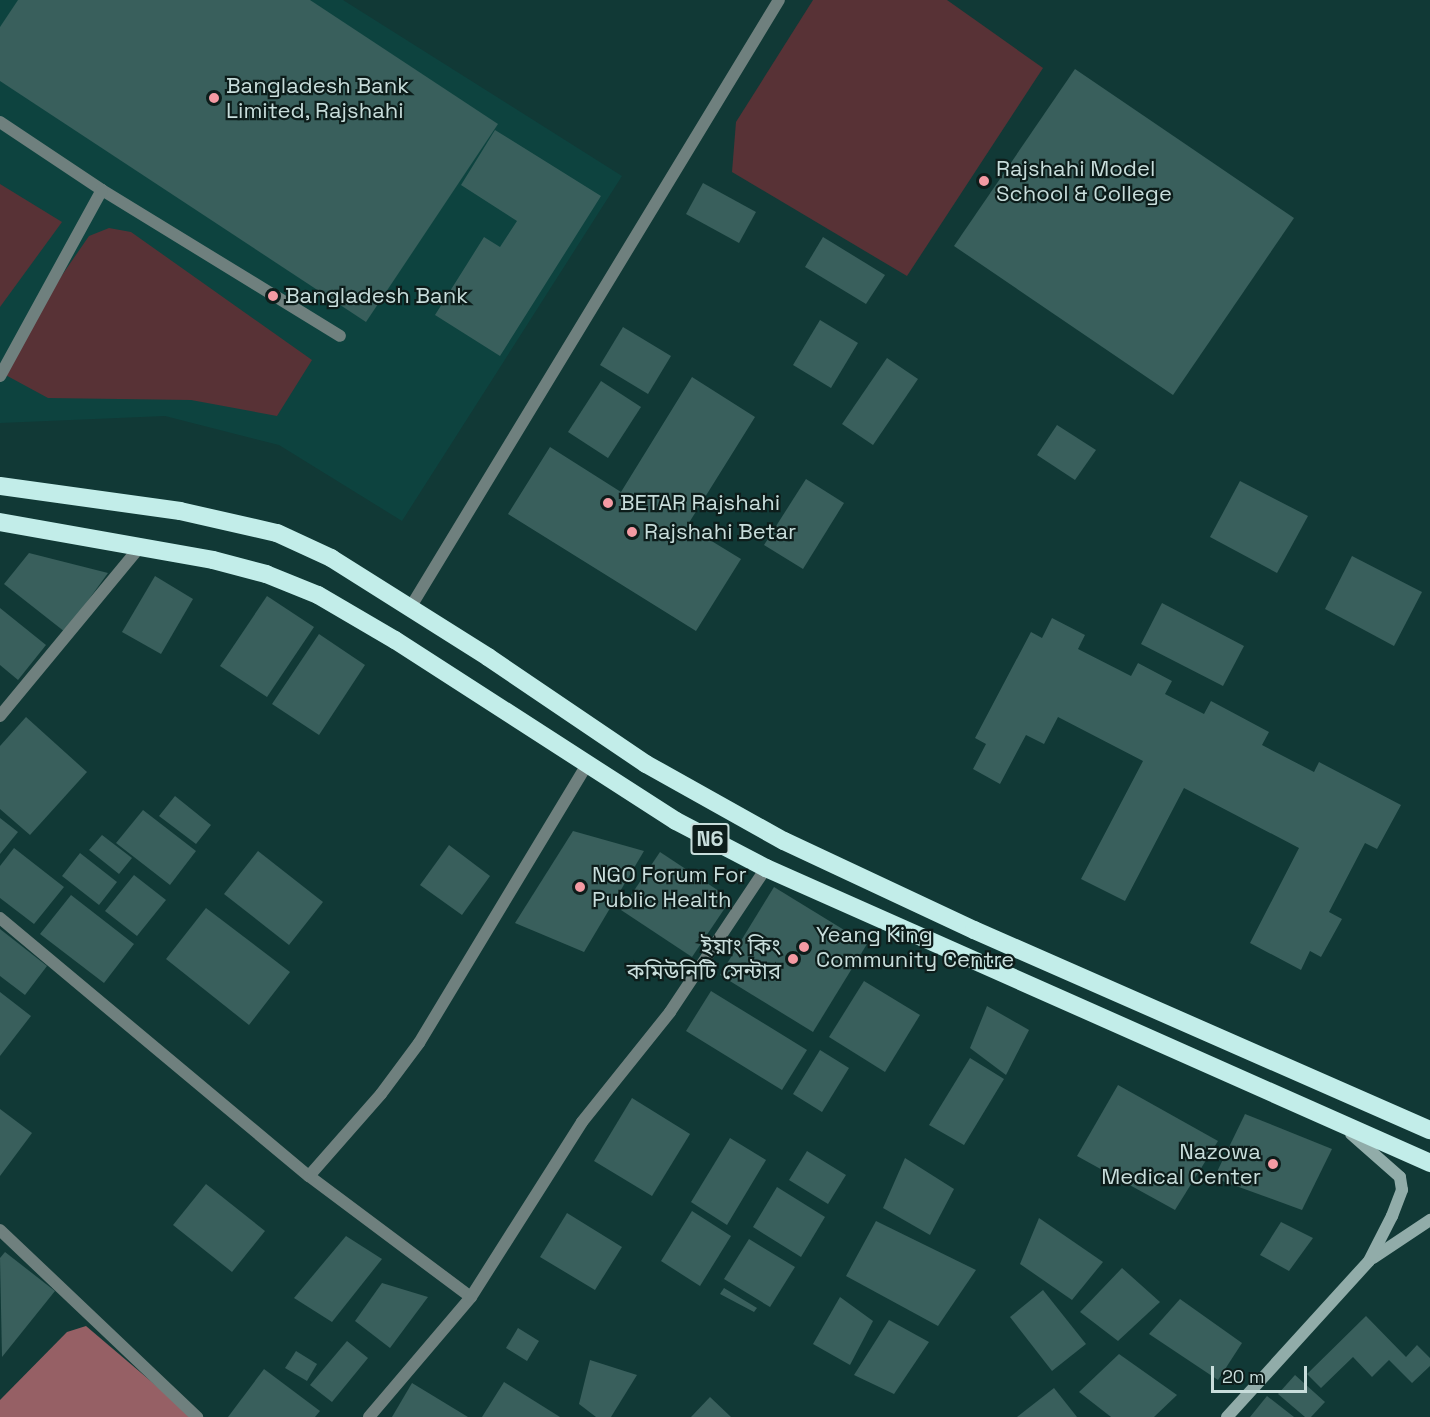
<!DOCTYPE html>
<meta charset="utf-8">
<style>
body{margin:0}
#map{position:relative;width:1430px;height:1417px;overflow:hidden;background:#113936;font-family:"Space Grotesk","Noto Sans Bengali",sans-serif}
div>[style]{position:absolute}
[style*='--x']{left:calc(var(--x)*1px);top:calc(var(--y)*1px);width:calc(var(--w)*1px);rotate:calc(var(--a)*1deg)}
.built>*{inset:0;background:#0d433f}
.green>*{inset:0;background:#583236}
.water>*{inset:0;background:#966065}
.building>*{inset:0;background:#395f5c}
.lane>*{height:12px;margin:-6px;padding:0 6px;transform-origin:6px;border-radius:6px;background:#6f807e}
.street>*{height:12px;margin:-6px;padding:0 6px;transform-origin:6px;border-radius:6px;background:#6f807e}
.secondary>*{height:12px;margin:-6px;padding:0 6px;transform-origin:6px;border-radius:6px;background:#91aca9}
.highway>*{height:18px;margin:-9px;padding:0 9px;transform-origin:9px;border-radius:9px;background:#c2ede9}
.dots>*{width:16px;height:16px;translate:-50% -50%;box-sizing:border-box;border:3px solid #0d1d1b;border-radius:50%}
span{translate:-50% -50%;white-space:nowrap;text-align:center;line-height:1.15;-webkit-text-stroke:4.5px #0d1d1b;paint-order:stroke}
.shield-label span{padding:2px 4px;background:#0d1d1b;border:2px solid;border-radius:4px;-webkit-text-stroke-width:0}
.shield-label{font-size:21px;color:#c8dddb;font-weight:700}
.poi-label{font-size:22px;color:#c8dddb}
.left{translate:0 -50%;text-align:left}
.right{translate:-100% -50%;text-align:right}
.scale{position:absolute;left:1211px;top:1366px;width:96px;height:27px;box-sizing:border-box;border:3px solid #c8dddb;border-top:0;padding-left:8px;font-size:18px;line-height:21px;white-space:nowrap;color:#c8dddb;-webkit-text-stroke:4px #0d1d1b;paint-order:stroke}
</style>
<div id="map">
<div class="built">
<i style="clip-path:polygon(0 0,343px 0,622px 176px,402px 521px,279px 445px,165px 416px,0 423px)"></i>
</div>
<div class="green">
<i style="clip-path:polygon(813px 0,947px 0,1043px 68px,907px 276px,732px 172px,736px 122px)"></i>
<i style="clip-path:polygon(0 184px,62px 222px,0 307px)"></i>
<i style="clip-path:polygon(109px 228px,131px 232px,312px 360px,277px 416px,191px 400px,48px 398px,0 372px,0 365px,89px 236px)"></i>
</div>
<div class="water">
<i style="clip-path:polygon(86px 1326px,193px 1417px,0 1417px,0 1400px,67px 1332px)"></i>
</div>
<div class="building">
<i style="clip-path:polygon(18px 0,310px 0,498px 124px,366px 322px,0 81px,0 27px)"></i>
<i style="clip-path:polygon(1075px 69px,1294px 218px,1173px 395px,954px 246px)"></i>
<i style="clip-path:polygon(495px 130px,601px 196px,500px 356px,435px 315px,484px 237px,500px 247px,517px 221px,461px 185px)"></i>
<i style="clip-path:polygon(703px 183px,756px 212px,739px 243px,686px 214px)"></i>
<i style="clip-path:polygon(823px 237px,885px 275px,866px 304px,805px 267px)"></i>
<i style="clip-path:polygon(820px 320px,858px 343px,831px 388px,793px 365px)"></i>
<i style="clip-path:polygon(623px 327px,671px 356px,648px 394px,600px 365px)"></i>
<i style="clip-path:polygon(887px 358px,918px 379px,873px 445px,842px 424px)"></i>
<i style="clip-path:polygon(692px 377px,755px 417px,687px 526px,741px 559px,696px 631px,508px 514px,550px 447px,621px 492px)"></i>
<i style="clip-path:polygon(601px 381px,641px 407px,608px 458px,568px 432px)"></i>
<i style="clip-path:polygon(1057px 425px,1096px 450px,1075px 480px,1037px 455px)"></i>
<i style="clip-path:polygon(806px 479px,844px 503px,803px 569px,764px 545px)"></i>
<i style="clip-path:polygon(1240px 481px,1308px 516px,1277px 573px,1210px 537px)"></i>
<i style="clip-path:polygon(29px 553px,108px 573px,65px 632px,4px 584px)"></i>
<i style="clip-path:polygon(1352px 556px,1422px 592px,1394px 646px,1325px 609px)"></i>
<i style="clip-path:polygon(155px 576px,193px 599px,161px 654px,122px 632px)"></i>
<i style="clip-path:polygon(267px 596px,314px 627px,267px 697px,220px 666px)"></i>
<i style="clip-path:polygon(1162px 603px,1244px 646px,1223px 686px,1141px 644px)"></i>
<i style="clip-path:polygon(0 608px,46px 645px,18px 680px,0 665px)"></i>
<i style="clip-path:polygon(1052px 618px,1085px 635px,1078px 649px,1131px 676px,1138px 663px,1172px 681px,1165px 694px,1204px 714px,1211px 701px,1269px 732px,1262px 745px,1314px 772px,1319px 762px,1401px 805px,1377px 849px,1365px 843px,1329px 912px,1342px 919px,1321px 957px,1310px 951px,1301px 970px,1250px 943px,1299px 848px,1184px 788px,1125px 901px,1081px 879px,1143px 761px,1058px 717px,1044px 744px,1026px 735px,1000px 784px,973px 769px,986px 744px,975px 738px,1031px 632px,1042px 638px)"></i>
<i style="clip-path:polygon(319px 634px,365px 665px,319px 735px,272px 704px)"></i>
<i style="clip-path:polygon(26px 717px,87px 772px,30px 835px,0 809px,0 746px)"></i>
<i style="clip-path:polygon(175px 796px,211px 825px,196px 844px,159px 816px)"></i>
<i style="clip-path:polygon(143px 810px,196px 851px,170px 885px,116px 843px)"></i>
<i style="clip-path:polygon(0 818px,18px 832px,0 854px)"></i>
<i style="clip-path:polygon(573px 831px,644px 851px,584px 952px,515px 923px)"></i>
<i style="clip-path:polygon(102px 835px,132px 858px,119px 874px,89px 850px)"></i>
<i style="clip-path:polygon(449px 845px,490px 876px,462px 915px,420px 885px)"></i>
<i style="clip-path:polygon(14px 848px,64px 887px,34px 924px,0 898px,0 866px)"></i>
<i style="clip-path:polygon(258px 851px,323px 902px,289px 945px,224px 894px)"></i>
<i style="clip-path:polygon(660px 852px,731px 899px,692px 957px,621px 910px)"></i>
<i style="clip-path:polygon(80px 853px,117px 882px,99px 905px,62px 876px)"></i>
<i style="clip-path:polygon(134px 875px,166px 900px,137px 936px,105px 911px)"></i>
<i style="clip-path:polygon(774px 887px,867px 944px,813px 1032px,720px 975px)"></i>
<i style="clip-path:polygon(71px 895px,134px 944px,104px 983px,40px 934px)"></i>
<i style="clip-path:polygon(206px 908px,290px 972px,249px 1025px,166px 959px)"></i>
<i style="clip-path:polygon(0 929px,47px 966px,25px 995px,0 976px)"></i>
<i style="clip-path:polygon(864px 981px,920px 1015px,885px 1072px,829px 1037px)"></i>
<i style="clip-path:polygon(711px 991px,807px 1050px,782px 1090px,686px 1031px)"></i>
<i style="clip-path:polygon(0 992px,31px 1016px,0 1056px)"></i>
<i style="clip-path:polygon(987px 1006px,1029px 1030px,1006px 1075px,970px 1048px)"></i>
<i style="clip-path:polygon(820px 1050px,849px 1068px,822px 1112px,793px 1094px)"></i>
<i style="clip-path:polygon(970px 1058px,1004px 1079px,964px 1145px,929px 1125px)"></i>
<i style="clip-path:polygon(1118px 1085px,1218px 1141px,1175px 1210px,1077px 1156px)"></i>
<i style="clip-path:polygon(632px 1098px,690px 1134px,652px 1196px,594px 1161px)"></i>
<i style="clip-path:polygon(0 1109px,32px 1133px,0 1176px)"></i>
<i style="clip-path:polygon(1245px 1114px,1332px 1149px,1302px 1210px,1214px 1178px)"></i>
<i style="clip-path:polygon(730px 1138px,766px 1160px,727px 1225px,691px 1202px)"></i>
<i style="clip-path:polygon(807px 1151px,846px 1175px,828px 1204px,789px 1180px)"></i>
<i style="clip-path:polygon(905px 1158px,954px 1189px,930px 1235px,883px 1208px)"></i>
<i style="clip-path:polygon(206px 1184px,265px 1231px,232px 1272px,173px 1225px)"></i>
<i style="clip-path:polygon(777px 1187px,825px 1217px,801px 1257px,753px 1227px)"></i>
<i style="clip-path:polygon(692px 1211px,731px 1236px,700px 1286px,661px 1261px)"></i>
<i style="clip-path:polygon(567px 1213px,622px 1247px,595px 1290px,540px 1257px)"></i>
<i style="clip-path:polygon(1039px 1218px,1103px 1262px,1072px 1300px,1020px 1264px)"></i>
<i style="clip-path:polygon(876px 1221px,976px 1270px,938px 1326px,846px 1276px)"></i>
<i style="clip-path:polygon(1281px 1222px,1313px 1238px,1289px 1271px,1260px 1255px)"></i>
<i style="clip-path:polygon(346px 1236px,382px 1259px,332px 1322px,294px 1298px)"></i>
<i style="clip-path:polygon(749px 1239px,795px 1267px,770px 1307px,724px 1279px)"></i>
<i style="clip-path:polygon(5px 1252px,55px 1291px,2px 1357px,0 1258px)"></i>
<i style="clip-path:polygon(1122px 1268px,1160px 1302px,1118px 1341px,1080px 1312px)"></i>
<i style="clip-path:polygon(382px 1283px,428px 1297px,390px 1348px,355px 1321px)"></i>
<i style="clip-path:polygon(724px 1288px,757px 1308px,754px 1312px,720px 1294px)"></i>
<i style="clip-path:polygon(1043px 1290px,1086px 1344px,1052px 1371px,1010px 1317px)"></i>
<i style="clip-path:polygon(840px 1297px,873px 1321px,850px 1365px,813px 1344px)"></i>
<i style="clip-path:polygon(1180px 1299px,1242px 1343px,1218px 1380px,1149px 1334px)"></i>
<i style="clip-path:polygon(1366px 1316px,1406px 1357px,1417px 1345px,1430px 1358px,1430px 1366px,1412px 1383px,1389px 1360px,1372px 1377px,1353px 1357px,1321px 1388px,1307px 1374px)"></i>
<i style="clip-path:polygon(889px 1320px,929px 1342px,894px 1394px,854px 1375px)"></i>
<i style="clip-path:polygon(518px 1328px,539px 1341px,527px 1361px,506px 1348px)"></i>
<i style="clip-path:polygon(347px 1341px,368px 1358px,332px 1402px,310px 1385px)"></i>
<i style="clip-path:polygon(296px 1351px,317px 1364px,307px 1381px,285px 1368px)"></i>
<i style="clip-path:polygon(1119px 1354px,1177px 1395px,1154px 1417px,1111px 1417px,1079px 1392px)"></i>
<i style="clip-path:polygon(590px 1360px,637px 1375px,611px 1417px,596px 1417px,579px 1404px)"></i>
<i style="clip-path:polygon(264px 1369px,320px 1411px,315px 1417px,228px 1417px)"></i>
<i style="clip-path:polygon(1295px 1375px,1325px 1402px,1311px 1417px,1305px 1417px,1278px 1394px)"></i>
<i style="clip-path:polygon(504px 1382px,560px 1417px,482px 1417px)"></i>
<i style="clip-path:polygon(412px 1383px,468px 1417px,392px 1417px)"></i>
<i style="clip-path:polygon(1054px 1388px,1077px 1417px,1017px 1417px)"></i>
<i style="clip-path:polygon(1267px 1396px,1294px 1417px,1250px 1417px)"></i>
<i style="clip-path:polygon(710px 1397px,731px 1417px,691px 1417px)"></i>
</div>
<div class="lane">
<i style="--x:0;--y:122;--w:123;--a:33.7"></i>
<i style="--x:102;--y:190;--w:279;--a:31.5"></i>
<i style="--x:0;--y:376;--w:212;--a:-61.3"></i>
</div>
<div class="street">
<i style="--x:410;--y:608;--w:711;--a:-58.75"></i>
<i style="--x:0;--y:716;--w:218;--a:-50.4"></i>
<i style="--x:0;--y:918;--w:403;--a:39.9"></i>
<i style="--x:309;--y:1176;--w:202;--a:36.8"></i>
<i style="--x:309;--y:1176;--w:109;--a:-48.7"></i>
<i style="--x:381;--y:1094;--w:64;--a:-53.3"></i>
<i style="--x:419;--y:1043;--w:326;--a:-58.9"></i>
<i style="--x:0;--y:1230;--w:272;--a:43.5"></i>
<i style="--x:369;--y:1417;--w:157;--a:-49.6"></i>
<i style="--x:471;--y:1297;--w:207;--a:-57.6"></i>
<i style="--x:582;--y:1122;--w:141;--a:-51.3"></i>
<i style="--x:670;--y:1012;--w:173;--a:-56.3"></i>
</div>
<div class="secondary">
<i style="--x:1373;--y:1258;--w:69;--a:-33.7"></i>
<i style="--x:1227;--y:1417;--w:211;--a:-47.7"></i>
<i style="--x:1369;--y:1261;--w:51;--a:-62.9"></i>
<i style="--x:1392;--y:1216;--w:28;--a:-69"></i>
<i style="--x:1402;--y:1190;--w:13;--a:-99"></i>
<i style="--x:1400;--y:1177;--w:65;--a:-138.7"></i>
</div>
<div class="highway">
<i style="--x:0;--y:486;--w:182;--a:7.9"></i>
<i style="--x:180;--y:511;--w:99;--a:12.8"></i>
<i style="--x:277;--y:533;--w:60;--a:24.8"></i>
<i style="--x:331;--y:558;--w:186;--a:32.2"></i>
<i style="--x:488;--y:657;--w:191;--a:34.1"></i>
<i style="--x:646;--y:764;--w:158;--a:29.2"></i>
<i style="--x:784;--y:841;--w:210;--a:25.1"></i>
<i style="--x:974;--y:930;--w:498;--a:23.7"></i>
<i style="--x:0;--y:522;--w:216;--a:10.1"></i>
<i style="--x:213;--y:560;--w:55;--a:14.8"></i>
<i style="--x:266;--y:574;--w:56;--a:22"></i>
<i style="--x:318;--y:595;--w:89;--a:30.3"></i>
<i style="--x:395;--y:640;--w:334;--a:32.8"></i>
<i style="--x:676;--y:821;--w:102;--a:27.6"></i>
<i style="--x:766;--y:868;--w:727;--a:23.95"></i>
</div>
<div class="dots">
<i style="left:214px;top:98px;background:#f49aa3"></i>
<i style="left:984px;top:181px;background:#f49aa3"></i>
<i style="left:273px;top:296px;background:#f49aa3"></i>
<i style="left:608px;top:503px;background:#f49aa3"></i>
<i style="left:632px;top:532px;background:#f49aa3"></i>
<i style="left:580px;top:887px;background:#f49aa3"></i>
<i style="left:804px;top:947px;background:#f49aa3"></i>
<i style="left:793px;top:959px;background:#f49aa3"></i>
<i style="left:1273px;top:1164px;background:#f49aa3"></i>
</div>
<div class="shield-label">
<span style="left:710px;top:839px">N6</span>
</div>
<div class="poi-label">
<span class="left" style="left:226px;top:98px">Bangladesh Bank<br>Limited, Rajshahi</span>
<span class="left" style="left:996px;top:181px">Rajshahi Model<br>School &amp; College</span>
<span class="left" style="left:285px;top:296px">Bangladesh Bank</span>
<span class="left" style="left:620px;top:503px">BETAR Rajshahi</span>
<span class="left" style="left:644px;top:532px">Rajshahi Betar</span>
<span class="left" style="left:592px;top:887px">NGO Forum For<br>Public Health</span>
<span class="left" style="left:816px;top:947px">Yeang King<br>Community Centre</span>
<span class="right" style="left:781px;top:959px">ইয়াং কিং<br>কমিউনিটি সেন্টার</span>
<span class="right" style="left:1261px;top:1164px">Nazowa<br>Medical Center</span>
</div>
<div class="scale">20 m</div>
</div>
